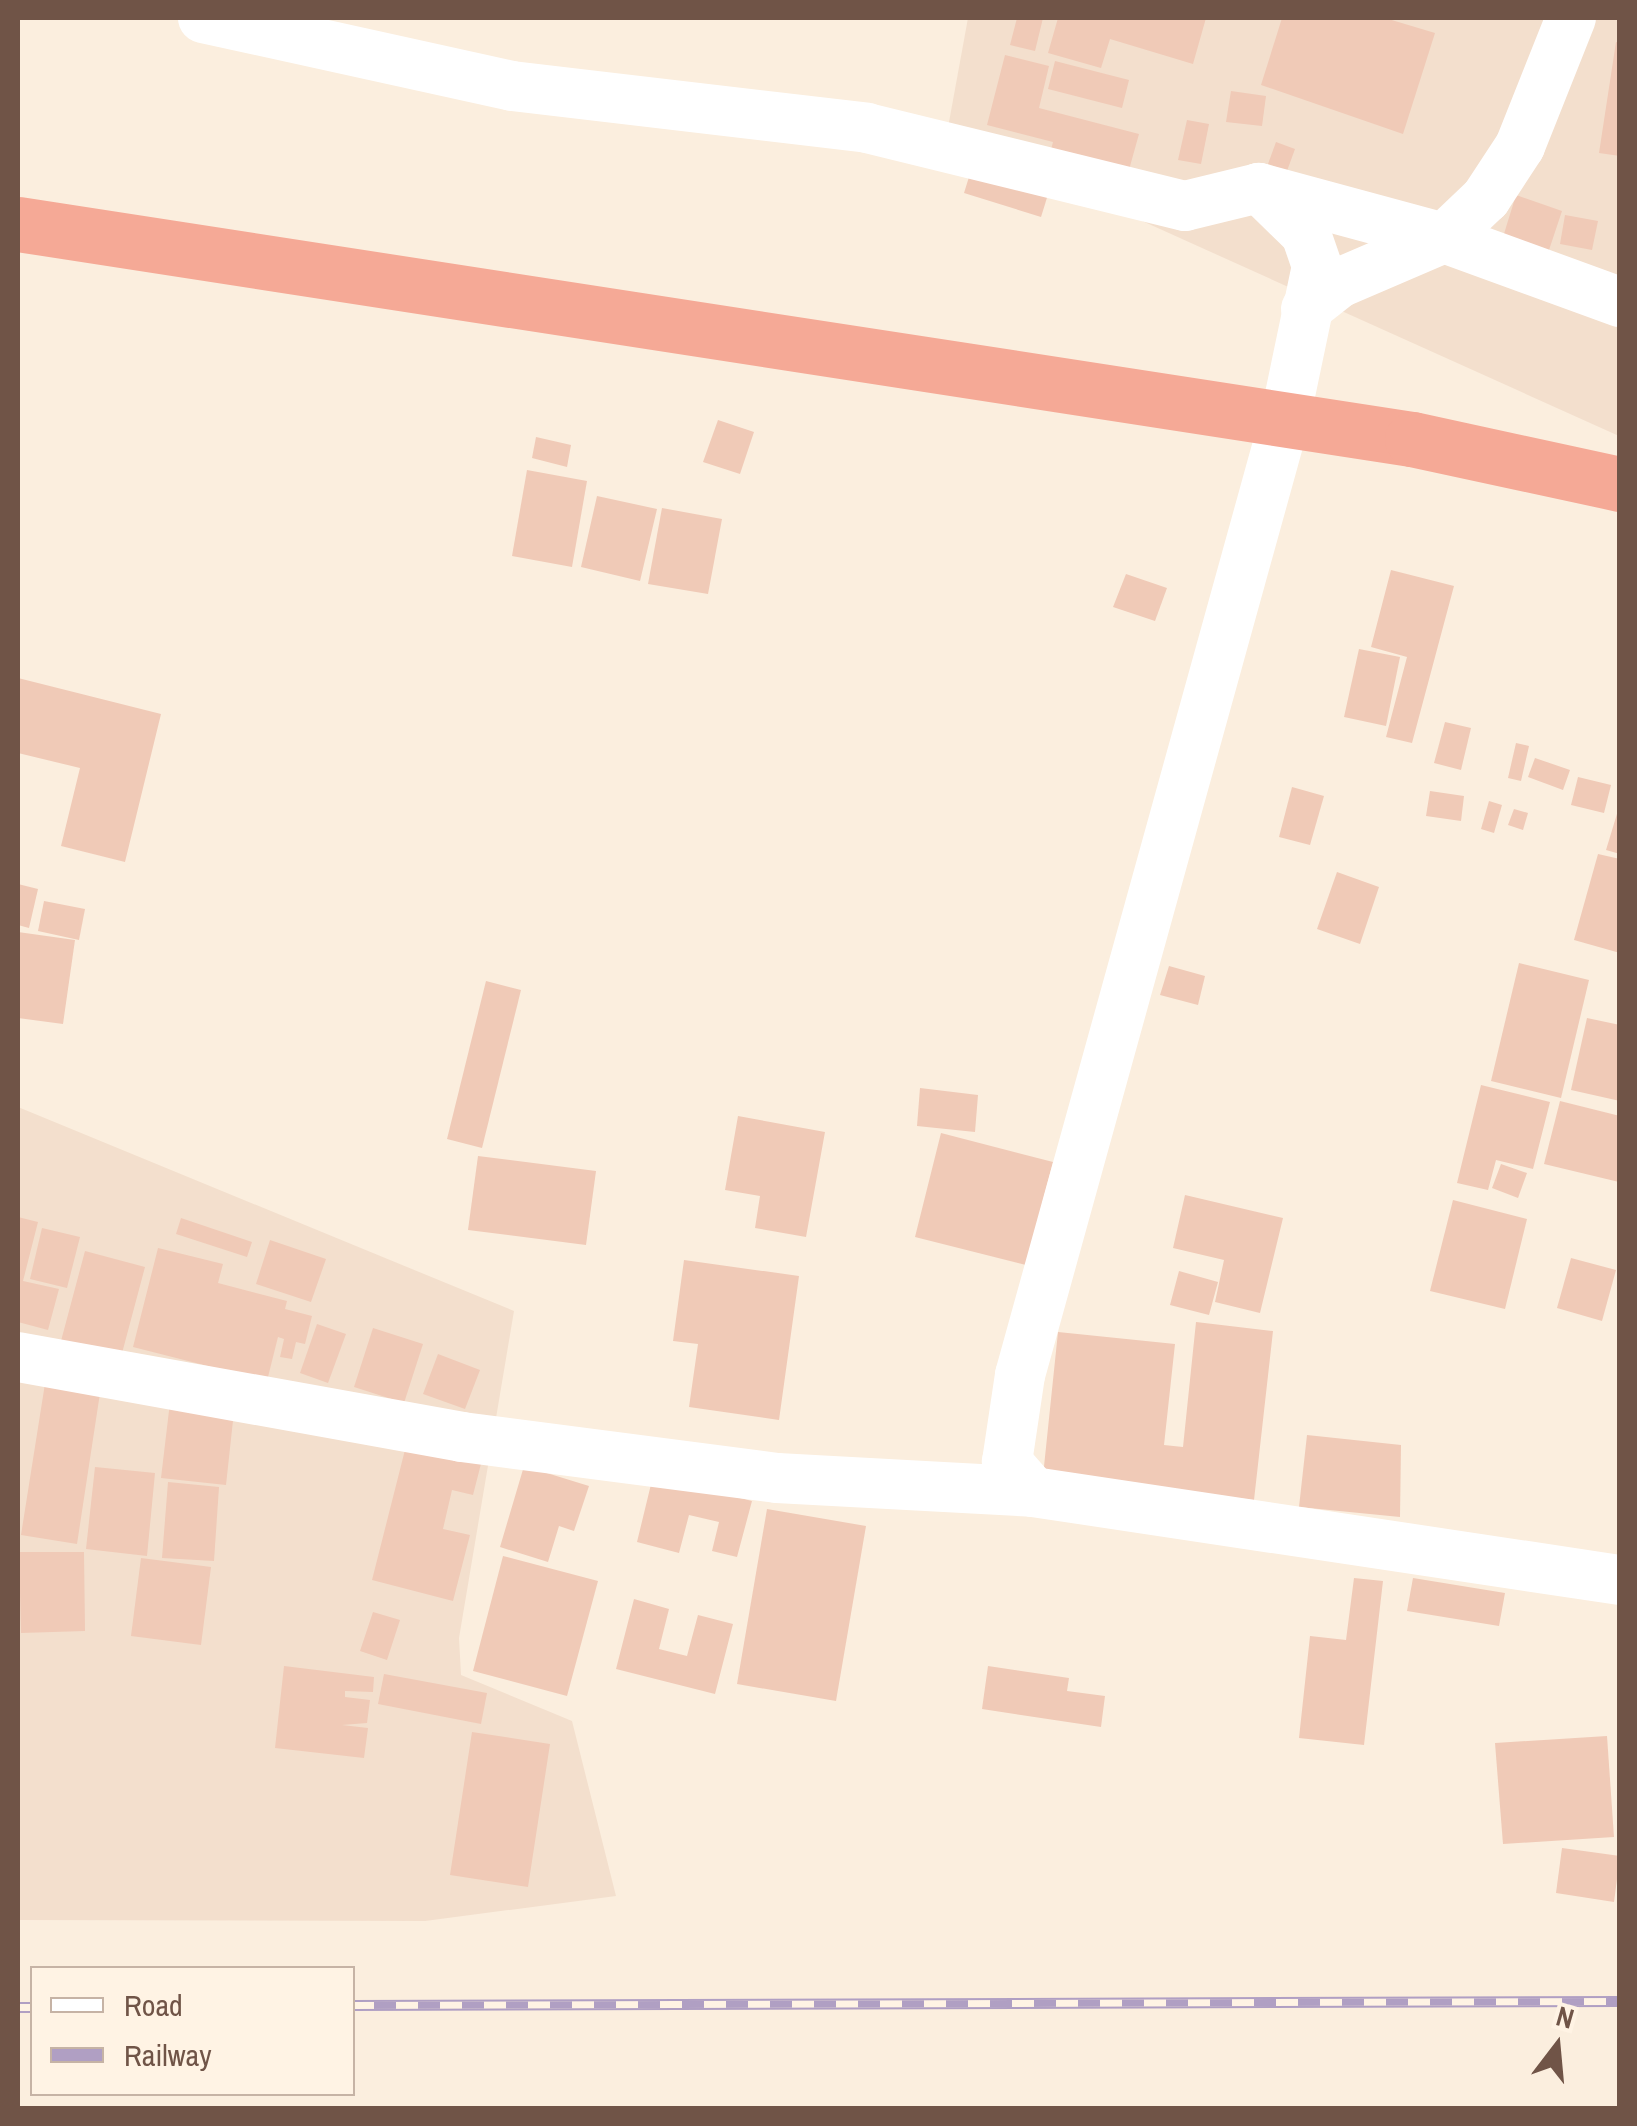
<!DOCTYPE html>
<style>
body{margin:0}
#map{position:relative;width:1637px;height:2126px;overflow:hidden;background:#fbeede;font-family:"Archivo Narrow",sans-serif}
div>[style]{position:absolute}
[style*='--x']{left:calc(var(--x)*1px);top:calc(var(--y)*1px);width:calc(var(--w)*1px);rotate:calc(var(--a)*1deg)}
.residential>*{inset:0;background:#f3dfcd}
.building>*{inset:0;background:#f0cab7}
.minor>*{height:50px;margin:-25px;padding:0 25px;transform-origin:25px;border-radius:25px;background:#fff}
.highway>*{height:55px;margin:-27.5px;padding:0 27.5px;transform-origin:27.5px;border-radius:27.5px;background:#f5a996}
.rail>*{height:11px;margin-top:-5.5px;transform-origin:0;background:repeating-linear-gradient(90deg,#fff3e4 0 22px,#b09fc3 0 44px);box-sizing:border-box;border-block:2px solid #b09fc3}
span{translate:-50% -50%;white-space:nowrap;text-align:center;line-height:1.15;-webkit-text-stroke:8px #fff3e4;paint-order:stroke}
.frame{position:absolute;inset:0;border:20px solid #705447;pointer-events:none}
.legend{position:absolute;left:30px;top:1966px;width:325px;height:130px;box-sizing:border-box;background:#fff3e4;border:2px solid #c6b3a5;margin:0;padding:12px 18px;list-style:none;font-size:30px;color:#705447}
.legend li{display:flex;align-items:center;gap:20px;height:50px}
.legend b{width:50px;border:2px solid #c6b3a5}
.north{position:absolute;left:1507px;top:1996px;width:100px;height:100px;-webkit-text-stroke:8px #fff3e4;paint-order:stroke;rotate:16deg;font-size:28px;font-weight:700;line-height:40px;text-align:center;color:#705447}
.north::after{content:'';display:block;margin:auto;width:35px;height:45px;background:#705447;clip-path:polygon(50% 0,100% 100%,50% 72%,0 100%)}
</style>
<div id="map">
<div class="residential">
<i style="clip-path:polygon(968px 18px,1619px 18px,1619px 436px,947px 133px)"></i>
<i style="clip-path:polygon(18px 1107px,514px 1311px,459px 1638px,461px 1675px,572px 1721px,616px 1896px,425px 1921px,18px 1920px)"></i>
</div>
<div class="building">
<i style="clip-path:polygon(1017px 18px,1043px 18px,1035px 51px,1010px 45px)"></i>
<i style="clip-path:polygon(1058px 18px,1206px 18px,1193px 64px,1110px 39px,1101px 68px,1048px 53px)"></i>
<i style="clip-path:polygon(1282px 18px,1385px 18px,1435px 33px,1403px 134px,1261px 85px)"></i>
<i style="clip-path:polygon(1616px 42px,1620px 43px,1620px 156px,1599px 153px)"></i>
<i style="clip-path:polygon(1005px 55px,1049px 66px,1039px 108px,1139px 134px,1127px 177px,1049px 157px,1053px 142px,987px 125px)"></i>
<i style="clip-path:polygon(1055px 61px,1129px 80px,1122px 108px,1048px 89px)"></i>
<i style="clip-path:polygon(1231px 91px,1266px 96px,1262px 126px,1226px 122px)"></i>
<i style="clip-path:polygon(1187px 120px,1209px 124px,1201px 164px,1178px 160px)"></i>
<i style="clip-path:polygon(1276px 142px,1295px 149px,1287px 171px,1268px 164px)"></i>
<i style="clip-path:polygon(973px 164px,1050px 188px,1041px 217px,964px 193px)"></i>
<i style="clip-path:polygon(1516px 195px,1562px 211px,1548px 253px,1503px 237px)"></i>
<i style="clip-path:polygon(1565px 215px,1598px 221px,1592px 250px,1560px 244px)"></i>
<i style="clip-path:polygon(718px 420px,754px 432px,740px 474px,703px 462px)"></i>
<i style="clip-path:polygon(536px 437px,571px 445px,567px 467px,532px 458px)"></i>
<i style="clip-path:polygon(527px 470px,587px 481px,572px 567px,512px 556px)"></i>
<i style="clip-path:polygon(597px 496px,657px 509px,640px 581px,581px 567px)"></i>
<i style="clip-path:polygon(662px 508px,722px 519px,708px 594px,648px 584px)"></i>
<i style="clip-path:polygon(1391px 570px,1454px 586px,1412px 743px,1386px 737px,1407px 657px,1371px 647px)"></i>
<i style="clip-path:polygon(1126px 574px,1167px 588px,1155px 621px,1113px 607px)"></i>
<i style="clip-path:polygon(1359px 649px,1400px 657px,1386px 726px,1344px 717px)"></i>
<i style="clip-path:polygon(18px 678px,161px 714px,125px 862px,61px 846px,80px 768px,18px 753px)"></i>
<i style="clip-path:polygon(1445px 722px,1471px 728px,1461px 770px,1434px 763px)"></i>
<i style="clip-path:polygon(1516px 743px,1529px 746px,1521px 781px,1508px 778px)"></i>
<i style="clip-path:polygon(1535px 758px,1570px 770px,1563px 790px,1528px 777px)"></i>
<i style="clip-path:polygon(1578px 777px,1611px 785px,1604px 813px,1571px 805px)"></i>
<i style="clip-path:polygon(1292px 787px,1324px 796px,1310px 845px,1279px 837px)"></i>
<i style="clip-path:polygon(1430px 791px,1464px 796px,1461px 821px,1426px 816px)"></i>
<i style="clip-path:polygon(1489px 801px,1502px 805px,1494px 833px,1481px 829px)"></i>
<i style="clip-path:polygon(1620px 804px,1620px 854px,1606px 850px)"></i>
<i style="clip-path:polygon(1514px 809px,1528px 813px,1523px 830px,1508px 825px)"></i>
<i style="clip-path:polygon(1598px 854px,1620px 859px,1620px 953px,1574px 940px)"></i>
<i style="clip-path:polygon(1337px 872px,1379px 887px,1360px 944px,1317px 929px)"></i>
<i style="clip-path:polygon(18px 884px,38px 889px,29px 928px,18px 925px)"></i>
<i style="clip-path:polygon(44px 901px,85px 909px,79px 940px,38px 931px)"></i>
<i style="clip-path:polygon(18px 932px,75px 940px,63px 1024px,18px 1018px)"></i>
<i style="clip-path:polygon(1519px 963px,1589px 980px,1561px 1098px,1491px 1081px)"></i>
<i style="clip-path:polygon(1169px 966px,1205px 976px,1198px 1005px,1160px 995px)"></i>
<i style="clip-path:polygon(486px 981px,521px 990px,482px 1148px,447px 1139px)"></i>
<i style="clip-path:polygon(1587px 1018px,1620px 1025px,1620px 1101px,1571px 1090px)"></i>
<i style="clip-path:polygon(1481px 1085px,1550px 1102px,1533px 1169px,1496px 1160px,1488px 1190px,1457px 1183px)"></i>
<i style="clip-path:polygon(920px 1088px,978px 1095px,975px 1132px,917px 1126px)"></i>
<i style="clip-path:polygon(1560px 1101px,1620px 1116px,1619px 1182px,1544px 1164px)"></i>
<i style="clip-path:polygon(738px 1116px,825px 1132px,806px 1237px,755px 1228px,760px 1196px,725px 1190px)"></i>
<i style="clip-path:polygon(941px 1133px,1053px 1162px,1026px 1265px,915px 1237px)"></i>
<i style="clip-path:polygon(478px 1156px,596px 1171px,586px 1245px,468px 1230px)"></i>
<i style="clip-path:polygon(1501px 1164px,1527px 1173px,1518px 1198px,1492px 1188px)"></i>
<i style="clip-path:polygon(1185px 1195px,1283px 1218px,1260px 1313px,1215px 1302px,1224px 1260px,1173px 1248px)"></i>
<i style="clip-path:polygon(1453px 1200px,1527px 1219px,1505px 1309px,1430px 1291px)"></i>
<i style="clip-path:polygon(18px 1217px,38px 1222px,23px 1281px,59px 1289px,48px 1330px,18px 1322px)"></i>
<i style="clip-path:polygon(181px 1218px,252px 1242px,247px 1257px,176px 1234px)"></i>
<i style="clip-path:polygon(42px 1228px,80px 1237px,67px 1288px,30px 1279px)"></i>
<i style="clip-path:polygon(270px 1240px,326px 1259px,311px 1302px,256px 1284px)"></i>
<i style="clip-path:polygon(158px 1248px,223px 1264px,218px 1283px,287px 1301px,285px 1309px,312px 1316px,305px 1344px,296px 1342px,292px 1359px,280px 1357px,284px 1339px,278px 1337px,267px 1381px,133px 1347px)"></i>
<i style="clip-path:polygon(85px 1251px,145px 1267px,121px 1357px,61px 1341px)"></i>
<i style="clip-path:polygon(1571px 1258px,1616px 1270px,1602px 1321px,1557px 1308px)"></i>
<i style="clip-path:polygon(684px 1260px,799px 1276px,779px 1420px,689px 1407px,698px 1344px,673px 1341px)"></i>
<i style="clip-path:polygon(1179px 1271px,1218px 1282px,1209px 1315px,1170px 1305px)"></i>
<i style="clip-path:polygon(1196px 1322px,1273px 1331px,1254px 1500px,1043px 1476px,1058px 1332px,1175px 1344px,1164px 1445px,1183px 1447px)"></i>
<i style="clip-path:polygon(317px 1324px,346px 1334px,328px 1383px,300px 1373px)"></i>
<i style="clip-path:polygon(373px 1328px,423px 1344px,404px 1403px,354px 1387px)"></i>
<i style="clip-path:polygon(438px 1354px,480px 1370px,465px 1409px,423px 1394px)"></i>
<i style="clip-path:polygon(47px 1371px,102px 1380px,77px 1544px,21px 1535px)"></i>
<i style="clip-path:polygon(171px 1394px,235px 1402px,226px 1485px,161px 1478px)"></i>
<i style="clip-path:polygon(1307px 1435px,1401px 1445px,1400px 1517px,1299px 1507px)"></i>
<i style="clip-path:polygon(408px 1438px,483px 1456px,473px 1495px,452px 1490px,443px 1529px,470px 1535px,453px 1601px,372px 1580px)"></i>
<i style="clip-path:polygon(524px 1466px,589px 1486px,574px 1531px,559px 1526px,548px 1562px,500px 1547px)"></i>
<i style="clip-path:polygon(95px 1467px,155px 1473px,147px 1556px,86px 1549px)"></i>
<i style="clip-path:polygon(653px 1476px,752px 1501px,737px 1557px,712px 1551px,719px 1522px,689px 1515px,679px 1553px,637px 1542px)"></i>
<i style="clip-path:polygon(168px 1482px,219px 1487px,214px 1561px,162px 1558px)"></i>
<i style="clip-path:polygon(767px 1509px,866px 1526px,836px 1701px,737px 1684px)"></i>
<i style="clip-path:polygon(19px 1552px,84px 1552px,85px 1631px,21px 1633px)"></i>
<i style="clip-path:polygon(503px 1556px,598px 1581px,567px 1696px,473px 1671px)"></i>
<i style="clip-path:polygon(141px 1558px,211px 1567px,201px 1645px,131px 1636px)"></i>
<i style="clip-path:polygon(1354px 1578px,1383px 1581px,1364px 1745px,1299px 1738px,1310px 1636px,1346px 1640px)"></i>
<i style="clip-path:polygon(1413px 1578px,1505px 1593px,1499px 1626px,1407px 1611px)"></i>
<i style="clip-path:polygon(634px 1599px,669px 1609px,659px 1649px,687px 1656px,698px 1615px,733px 1624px,715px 1694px,616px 1669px)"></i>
<i style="clip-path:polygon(373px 1612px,400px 1620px,387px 1660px,360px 1651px)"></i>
<i style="clip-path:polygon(284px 1666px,374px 1677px,373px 1692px,345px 1691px,345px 1697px,370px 1700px,367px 1723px,342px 1725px,368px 1728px,364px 1758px,275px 1748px)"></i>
<i style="clip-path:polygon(988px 1666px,1069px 1678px,1067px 1691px,1105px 1696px,1101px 1727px,982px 1709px)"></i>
<i style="clip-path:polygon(384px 1674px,487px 1693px,481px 1724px,378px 1704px)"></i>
<i style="clip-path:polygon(472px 1732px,550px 1744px,528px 1887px,450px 1875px)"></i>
<i style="clip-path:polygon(1607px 1736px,1614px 1837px,1503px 1844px,1495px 1743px)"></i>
<i style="clip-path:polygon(1562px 1848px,1620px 1856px,1614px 1902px,1556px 1893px)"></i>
</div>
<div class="minor">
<i style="--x:203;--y:18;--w:316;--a:12.4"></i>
<i style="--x:512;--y:86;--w:357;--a:6.7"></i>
<i style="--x:867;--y:128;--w:327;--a:13.8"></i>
<i style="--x:1185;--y:206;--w:76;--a:-13.7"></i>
<i style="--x:1259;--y:188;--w:192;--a:15.1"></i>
<i style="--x:1444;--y:238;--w:187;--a:20"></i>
<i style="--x:1306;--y:309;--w:42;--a:-38.2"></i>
<i style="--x:1339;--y:283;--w:114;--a:-23.2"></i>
<i style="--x:1444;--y:238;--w:58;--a:-43.6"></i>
<i style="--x:1486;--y:198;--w:62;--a:-56.8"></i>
<i style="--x:1520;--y:146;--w:138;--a:-68.3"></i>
<i style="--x:18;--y:1357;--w:451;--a:10.2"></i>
<i style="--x:462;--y:1437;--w:318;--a:7.4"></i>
<i style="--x:777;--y:1478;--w:256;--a:3.1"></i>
<i style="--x:1033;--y:1492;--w:594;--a:8.53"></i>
<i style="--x:1033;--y:1492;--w:40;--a:-131"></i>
<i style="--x:1007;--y:1462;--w:88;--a:-81.5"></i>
<i style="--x:1020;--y:1375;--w:992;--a:-74.51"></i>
<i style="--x:1285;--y:419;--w:156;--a:-78.2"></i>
<i style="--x:1317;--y:266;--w:34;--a:-109"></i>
<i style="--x:1306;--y:234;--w:66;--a:-135.6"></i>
</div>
<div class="highway">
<i style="--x:18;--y:224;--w:1410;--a:8.77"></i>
<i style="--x:1412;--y:439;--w:213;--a:12.2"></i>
</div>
<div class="rail">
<i style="--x:352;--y:2005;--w:1268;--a:-0.18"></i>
<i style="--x:18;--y:2007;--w:14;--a:0"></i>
</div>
<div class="frame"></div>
<ul class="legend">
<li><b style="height:12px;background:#fff"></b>Road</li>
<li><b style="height:12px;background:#b09fc3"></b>Railway</li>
</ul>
<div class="north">N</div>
</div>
